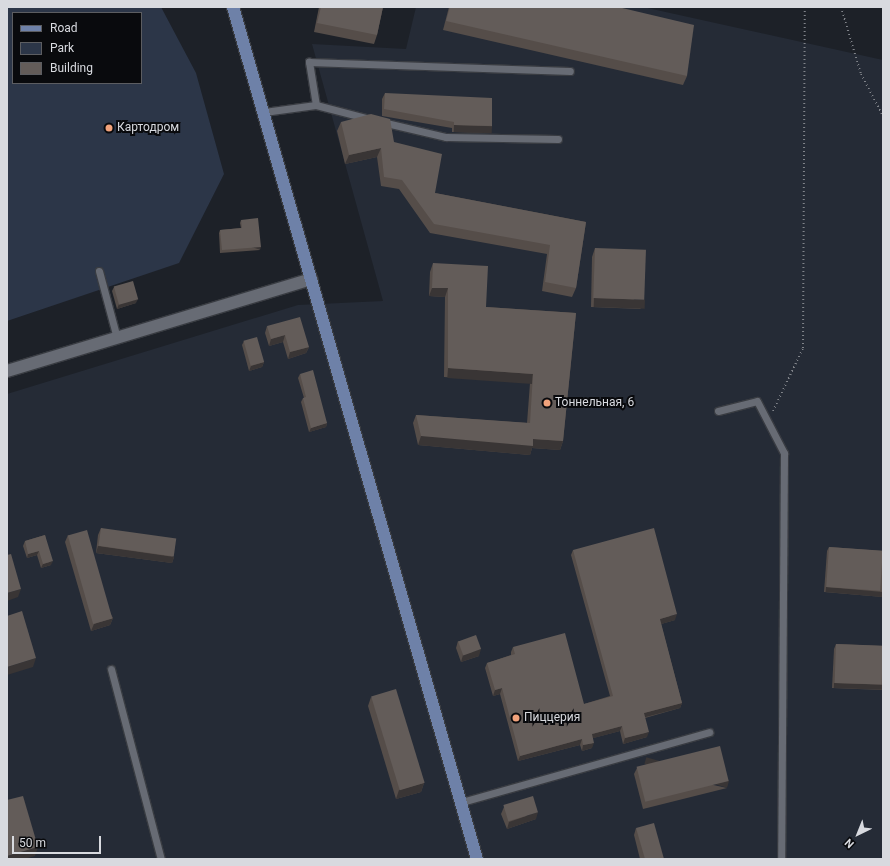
<!DOCTYPE html>
<html>
<head>
<meta charset="utf-8">
<style>
  body { margin:0 }
  #map { position:relative; width:890px; height:866px; overflow:hidden; background:#1d2128; font-family:Roboto,sans-serif }
  div>[style] { position:absolute }
  .built>* { inset:0; background:#252b36 }
  .green>* { inset:0; background:#2c3648 }
  .path>* { height:2px; margin-top:-1px; transform-origin:0; background:repeating-linear-gradient(90deg,#81848a 0 1px,transparent 0 4px) }
  .roads { filter:drop-shadow(1px 0 #393c42) drop-shadow(-1px 0 #393c42) drop-shadow(0 1px #393c42) drop-shadow(0 -1px #393c42) }
  .service>* { height:7px; margin:-3.5px; padding:0 3.5px; transform-origin:3.5px; border-radius:3.5px; background:#676b74 }
  .minor>* { height:12px; margin:-6px; padding:0 6px; transform-origin:6px; border-radius:6px; background:#676b74 }
  .primary>* { height:12px; margin:-6px; padding:0 6px; transform-origin:6px; border-radius:6px; background:#6e81a8 }
  .wall>* { inset:0; background:#554d49 }
  .shaded-wall>* { inset:0; background:#393535; transform-origin:0 0 }
  .building>* { inset:0; background:#635c59; transform-origin:0 0 }
  .dots>* { width:11px; height:11px; translate:-50% -50%; box-sizing:border-box; border:2px solid #090a0d; border-radius:50% }
  span { translate:-50% -50%; white-space:nowrap; text-align:center; line-height:1.15; -webkit-text-stroke:4px #090a0d; paint-order:stroke }
  .poi-label { font-size:12px; color:#d8dadf }
  .left { translate:0 -50%; text-align:left }
  .frame { position:absolute; inset:0; border:8px solid #d8dadf; pointer-events:none }
  .legend { position:absolute; left:12px; top:12px; width:130px; height:72px; box-sizing:border-box; background:#090a0d; border:1px solid #5c5d61; margin:0; padding:5px 7px; list-style:none; font-size:12px; color:#d8dadf }
  .legend li { display:flex; align-items:center; gap:8px; height:20px }
  .legend b { width:20px; border:1px solid #5c5d61 }
  .north { position:absolute; left:838px; top:814px; width:40px; height:40px; -webkit-text-stroke:3px #090a0d; paint-order:stroke; rotate:223deg; font-size:11px; font-weight:700; line-height:16px; text-align:center; color:#d8dadf }
  .north::after { content:''; display:block; margin:auto; width:14px; height:18px; background:#d8dadf; clip-path:polygon(50% 0,100% 100%,50% 72%,0 100%) }
  .scale { position:absolute; left:12px; top:836px; width:89px; height:18px; box-sizing:border-box; border:2px solid #d8dadf; border-top:0; padding-left:5px; font-size:12px; line-height:14px; white-space:nowrap; color:#d8dadf; -webkit-text-stroke:3px #090a0d; paint-order:stroke }
</style>
</head>
<body>
<div id="map">
  <div class="built">
    <div style="clip-path:polygon(416px 7px,643px 7px,883px 60px,883px 859px,7px 859px,7px 394px,298px 305px,383px 301px,312px 44px,406px 49px)"></div>
  </div>
  <div class="green">
    <div style="clip-path:polygon(evenodd,7px 7px,161px 7px,196px 73px,224px 174px,179px 263px,7px 321px,7px 7px,13px 13px,141px 13px,141px 83px,13px 83px,13px 13px)"></div>
  </div>
  <div class="path">
    <div style="left:841px;top:7px;width:70px;rotate:73.4deg"></div>
    <div style="left:861px;top:74px;width:47px;rotate:62.4deg"></div>
    <div style="left:773px;top:411px;width:70px;rotate:-64.5deg"></div>
    <div style="left:803px;top:348px;width:341px;rotate:-89.7deg"></div>
  </div>
  <div class="roads">
    <div class="service">
      <div style="left:316px;top:105px;width:44px;rotate:-99.2deg"></div>
      <div style="left:309px;top:62px;width:261px;rotate:2deg"></div>
      <div style="left:264px;top:112px;width:52px;rotate:-7.7deg"></div>
      <div style="left:316px;top:105px;width:56px;rotate:14.5deg"></div>
      <div style="left:382px;top:122px;width:66px;rotate:13.2deg"></div>
      <div style="left:446px;top:137px;width:112px;rotate:1deg"></div>
      <div style="left:99px;top:271px;width:69px;rotate:75deg"></div>
      <div style="left:718px;top:411px;width:40px;rotate:-14.4deg"></div>
      <div style="left:757px;top:401px;width:59px;rotate:62.6deg"></div>
      <div style="left:784px;top:453px;width:406px;rotate:90.4deg"></div>
      <div style="left:111px;top:669px;width:196px;rotate:75.3deg"></div>
      <div style="left:462px;top:802px;width:257px;rotate:-15.8deg"></div>
    </div>
    <div class="minor">
      <div style="left:7px;top:371px;width:318px;rotate:-16.8deg"></div>
    </div>
    <div class="primary">
      <div style="left:233px;top:7px;width:886px;rotate:74.02deg"></div>
    </div>
  </div>
  <div class="wall">
    <div style="clip-path:polygon(319px 7px,383px 7px,377px 35px,374px 44px,314px 32px)"></div>
    <div style="clip-path:polygon(449px 7px,618px 7px,687px 76px,683px 85px,443px 30px)"></div>
    <div style="clip-path:polygon(385px 93px,492px 126px,490px 133px,452px 132px,452px 128px,382px 116px,382px 99px)"></div>
    <div style="clip-path:polygon(341px 122px,394px 142px,435px 193px,586px 222px,576px 288px,572px 297px,542px 291px,547px 254px,430px 233px,399px 189px,381px 186px,377px 157px,345px 164px,337px 131px)"></div>
    <div style="clip-path:polygon(241px 220px,260px 250px,220px 253px,219px 233px,220px 230px,241px 228px,240px 223px)"></div>
    <div style="clip-path:polygon(595px 248px,641px 309px,591px 307px,592px 257px)"></div>
    <div style="clip-path:polygon(433px 263px,486px 307px,576px 313px,563px 441px,560px 450px,532px 448px,530px 455px,418px 445px,413px 423px,416px 415px,527px 423px,530px 383px,444px 377px,445px 297px,429px 296px,430px 272px)"></div>
    <div style="clip-path:polygon(114px 287px,136px 303px,117px 309px,112px 291px)"></div>
    <div style="clip-path:polygon(267px 326px,309px 347px,306px 353px,288px 359px,283px 342px,269px 346px,265px 333px)"></div>
    <div style="clip-path:polygon(244px 341px,264px 362px,262px 367px,249px 371px,242px 345px)"></div>
    <div style="clip-path:polygon(300px 374px,327px 423px,326px 427px,309px 432px,301px 402px,303px 398px,304px 398px,298px 378px)"></div>
    <div style="clip-path:polygon(101px 528px,174px 557px,172px 563px,96px 553px,98px 535px)"></div>
    <div style="clip-path:polygon(45px 535px,51px 565px,41px 568px,37px 555px,27px 558px,23px 546px,25px 541px)"></div>
    <div style="clip-path:polygon(68px 535px,113px 618px,110px 625px,91px 631px,65px 542px)"></div>
    <div style="clip-path:polygon(829px 547px,883px 551px,883px 597px,824px 592px,827px 551px)"></div>
    <div style="clip-path:polygon(573px 550px,675px 620px,661px 624px,682px 703px,680px 708px,645px 718px,647px 737px,623px 744px,620px 731px,593px 738px,592px 748px,582px 751px,580px 745px,518px 761px,500px 694px,493px 696px,485px 668px,487px 663px,511px 655px,511px 652px,513px 647px,584px 704px,610px 696px,571px 555px)"></div>
    <div style="clip-path:polygon(458px 641px,479px 656px,461px 662px,456px 648px)"></div>
    <div style="clip-path:polygon(836px 644px,883px 646px,883px 690px,832px 688px,834px 649px)"></div>
    <div style="clip-path:polygon(371px 697px,424px 783px,421px 792px,396px 799px,368px 706px)"></div>
    <div style="clip-path:polygon(637px 768px,727px 788px,643px 809px,634px 774px)"></div>
    <div style="clip-path:polygon(504px 807px,536px 819px,507px 829px,501px 814px)"></div>
    <div style="clip-path:polygon(636px 828px,664px 859px,640px 859px,634px 835px)"></div>
  </div>
  <div class="shaded-wall">
    <div style="left:454px;top:125px;width:38px;height:7px;rotate:2deg"></div>
    <div style="clip-path:polygon(381px 148px,377px 157px,345px 164px,349px 155px)"></div>
    <div style="left:261px;top:247px;width:3px;height:39px;rotate:108deg"></div>
    <div style="clip-path:polygon(432px 288px,448px 288px,445px 297px,429px 296px)"></div>
    <div style="left:594px;top:298px;width:51px;height:9px;rotate:2deg"></div>
    <div style="clip-path:polygon(138px 299px,136px 303px,117px 309px,119px 304px)"></div>
    <div style="clip-path:polygon(285px 335px,283px 342px,269px 346px,271px 339px)"></div>
    <div style="clip-path:polygon(309px 347px,306px 353px,288px 359px,290px 352px)"></div>
    <div style="clip-path:polygon(264px 362px,262px 367px,249px 371px,251px 366px)"></div>
    <div style="left:448px;top:368px;width:85px;height:10px;rotate:4deg"></div>
    <div style="clip-path:polygon(327px 423px,326px 427px,309px 432px,311px 428px)"></div>
    <div style="clip-path:polygon(421px 436px,533px 439px,563px 441px,560px 450px,532px 448px,530px 455px,418px 445px)"></div>
    <div style="clip-path:polygon(98px 546px,174px 557px,172px 563px,96px 553px)"></div>
    <div style="clip-path:polygon(39px 551px,37px 555px,27px 558px,28px 554px)"></div>
    <div style="clip-path:polygon(53px 561px,51px 565px,41px 568px,43px 564px)"></div>
    <div style="left:826px;top:587px;width:57px;height:5px;rotate:5deg"></div>
    <div style="clip-path:polygon(21px 589px,18px 597px,7px 601px,7px 593px)"></div>
    <div style="clip-path:polygon(677px 614px,675px 620px,658px 625px,660px 619px)"></div>
    <div style="clip-path:polygon(113px 618px,110px 625px,91px 631px,94px 624px)"></div>
    <div style="clip-path:polygon(481px 649px,479px 656px,461px 662px,463px 655px)"></div>
    <div style="clip-path:polygon(36px 658px,33px 667px,7px 675px,7px 667px)"></div>
    <div style="left:834px;top:683px;width:49px;height:5px;rotate:2deg"></div>
    <div style="clip-path:polygon(502px 688px,500px 694px,493px 696px,495px 690px)"></div>
    <div style="clip-path:polygon(682px 703px,680px 708px,642px 718px,644px 713px)"></div>
    <div style="clip-path:polygon(622px 726px,620px 731px,590px 739px,592px 734px)"></div>
    <div style="clip-path:polygon(649px 732px,647px 737px,623px 744px,625px 738px)"></div>
    <div style="clip-path:polygon(582px 739px,580px 745px,518px 761px,520px 756px)"></div>
    <div style="clip-path:polygon(594px 743px,592px 748px,582px 751px,583px 745px)"></div>
    <div style="left:729px;top:781px;width:7px;height:86px;rotate:106deg"></div>
    <div style="clip-path:polygon(424px 783px,421px 792px,396px 799px,399px 790px)"></div>
    <div style="clip-path:polygon(538px 812px,536px 819px,507px 829px,509px 822px)"></div>
    <div style="clip-path:polygon(38px 847px,35px 856px,24px 859px,7px 859px,7px 856px)"></div>
  </div>
  <div class="building">
    <div style="clip-path:polygon(321px 7px,383px 7px,377px 35px,317px 23px)"></div>
    <div style="clip-path:polygon(450px 7px,618px 7px,694px 25px,687px 76px,446px 21px)"></div>
    <div style="clip-path:polygon(385px 93px,492px 98px,492px 126px,454px 125px,454px 122px,384px 109px)"></div>
    <div style="clip-path:polygon(371px 114px,390px 119px,394px 142px,442px 154px,435px 193px,586px 222px,576px 288px,545px 282px,550px 245px,434px 224px,402px 180px,384px 177px,381px 148px,349px 155px,341px 122px)"></div>
    <div style="clip-path:polygon(258px 218px,261px 247px,222px 250px,220px 230px,242px 228px,241px 220px)"></div>
    <div style="left:595px;top:248px;width:51px;height:50px;rotate:2deg"></div>
    <div style="clip-path:polygon(433px 263px,488px 266px,486px 307px,576px 313px,563px 441px,533px 439px,533px 446px,421px 436px,416px 415px,530px 423px,533px 374px,448px 368px,448px 288px,432px 288px)"></div>
    <div style="left:133px;top:281px;width:19px;height:20px;rotate:74deg"></div>
    <div style="clip-path:polygon(300px 317px,309px 347px,290px 352px,285px 335px,271px 339px,267px 326px)"></div>
    <div style="left:257px;top:337px;width:26px;height:14px;rotate:74deg"></div>
    <div style="clip-path:polygon(313px 370px,327px 423px,311px 428px,303px 398px,306px 397px,300px 374px)"></div>
    <div style="left:101px;top:528px;width:76px;height:18px;rotate:8deg"></div>
    <div style="clip-path:polygon(654px 528px,677px 614px,660px 619px,682px 703px,644px 713px,649px 732px,625px 738px,622px 726px,592px 734px,594px 743px,583px 745px,582px 739px,520px 756px,502px 688px,495px 690px,487px 663px,515px 654px,513px 647px,565px 633px,584px 704px,613px 696px,573px 550px)"></div>
    <div style="left:87px;top:530px;width:92px;height:20px;rotate:74deg"></div>
    <div style="clip-path:polygon(45px 535px,53px 561px,43px 564px,39px 551px,28px 554px,25px 541px)"></div>
    <div style="left:829px;top:547px;width:54px;height:40px;rotate:4deg"></div>
    <div style="clip-path:polygon(11px 554px,21px 589px,7px 593px,7px 555px)"></div>
    <div style="clip-path:polygon(22px 611px,36px 658px,7px 667px,7px 616px)"></div>
    <div style="left:476px;top:635px;width:15px;height:19px;rotate:70deg"></div>
    <div style="left:836px;top:644px;width:47px;height:39px;rotate:2deg"></div>
    <div style="left:396px;top:689px;width:98px;height:26px;rotate:73deg"></div>
    <div style="left:720px;top:746px;width:36px;height:86px;rotate:76deg"></div>
    <div style="clip-path:polygon(23px 796px,38px 847px,7px 856px,7px 800px)"></div>
    <div style="left:533px;top:796px;width:17px;height:31px;rotate:73deg"></div>
    <div style="clip-path:polygon(654px 823px,664px 859px,645px 859px,636px 828px)"></div>
  </div>
  <div class="dots">
    <div style="left:109px;top:128px;background:#f1a27b"></div>
    <div style="left:547px;top:403px;background:#f1a27b"></div>
    <div style="left:516px;top:718px;background:#f1a27b"></div>
  </div>
  <div class="poi-label">
    <span class="left" style="left:117px;top:128px">Картодром</span>
    <span class="left" style="left:555px;top:403px">Тоннельная, 6</span>
    <span class="left" style="left:524px;top:718px">Пиццерия</span>
  </div>
  <div class="frame"></div>
  <ul class="legend">
  <li><b style="height:5px;background:#6e81a8"></b>Road</li>
  <li><b style="height:11px;background:#2c3648"></b>Park</li>
  <li><b style="height:11px;background:#635c59"></b>Building</li>
  </ul>
  <div class="north">N</div>
  <div class="scale">50 m</div>
</div>
</body>
</html>
